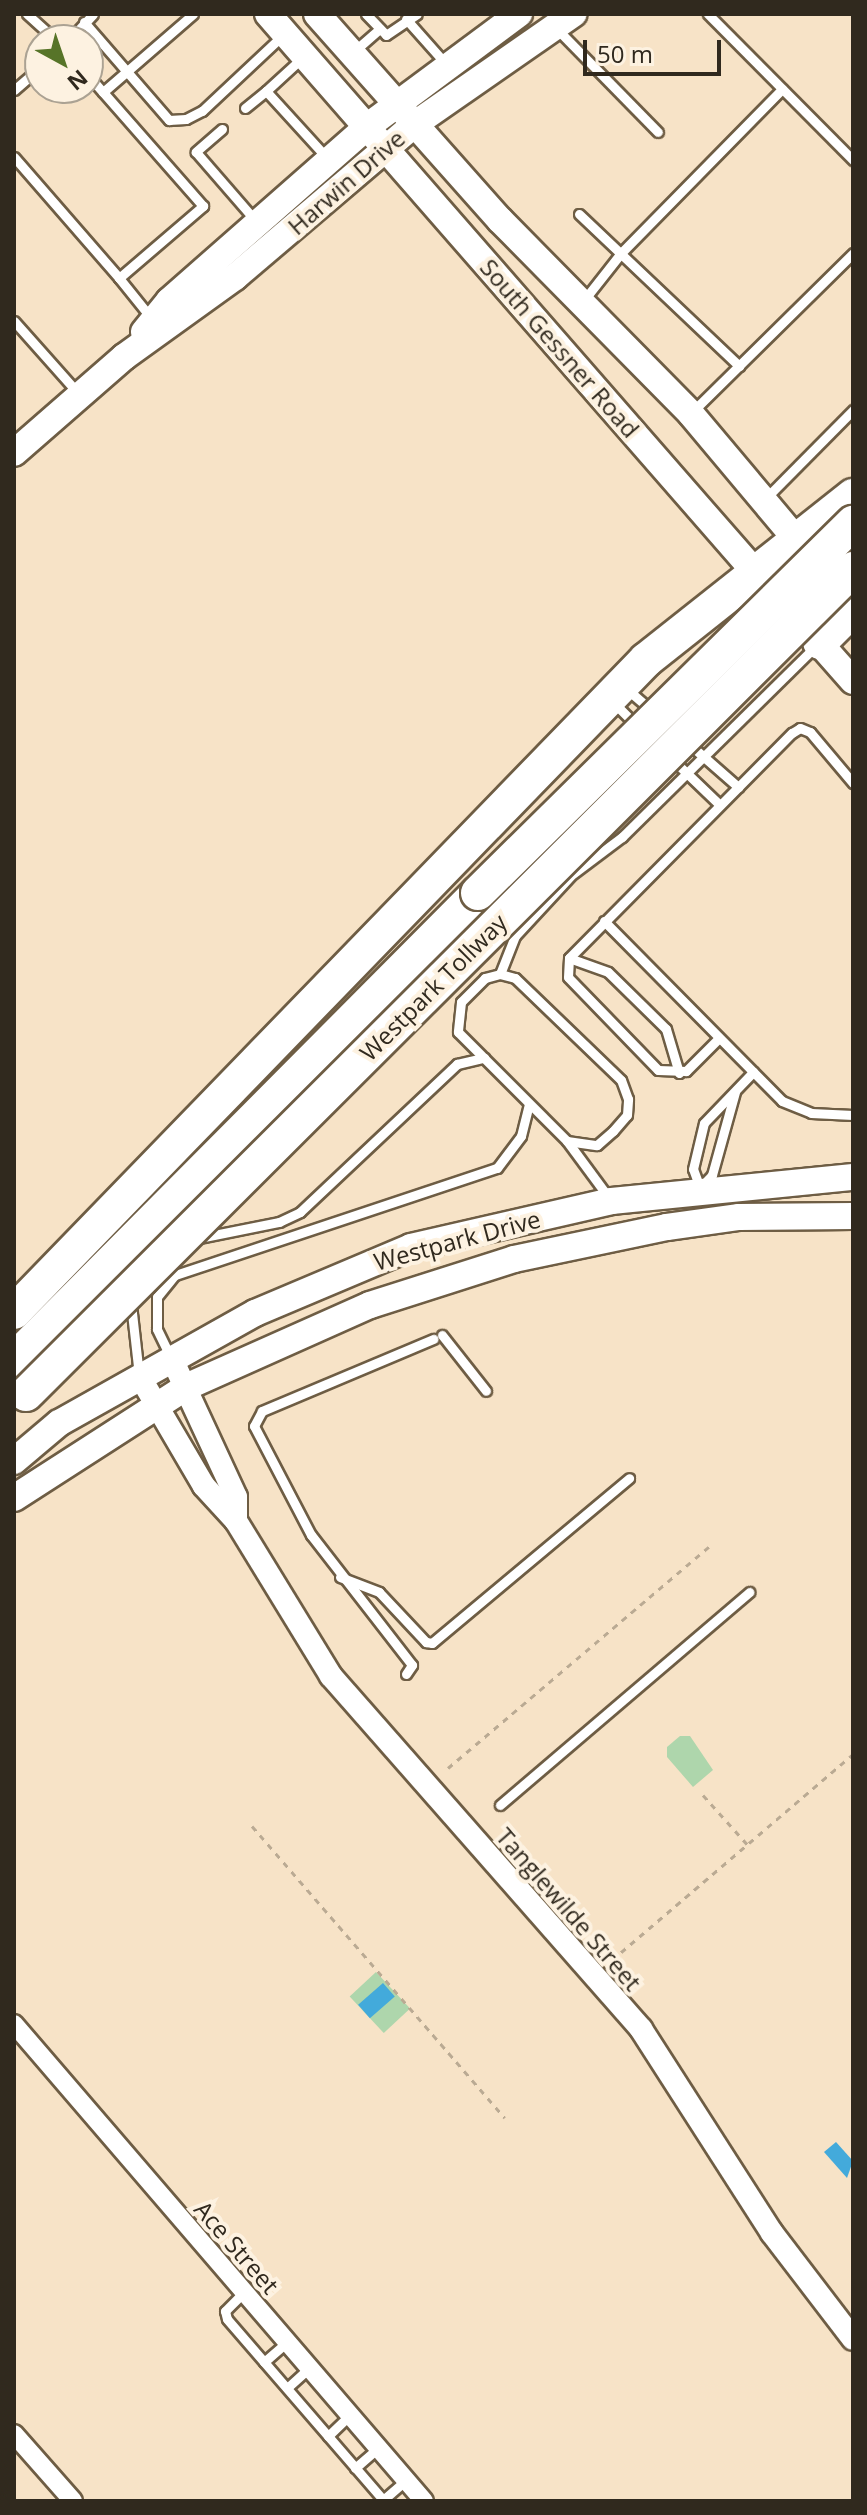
<!DOCTYPE html>
<html>
<head>
<meta charset="utf-8">
<style>
  body { margin:0 }
  #map { position:relative; width:867px; height:2515px; overflow:hidden; background:#f7e3c7; font-family:"Open Sans",sans-serif }
  div>[style] { position:absolute }
  .green>* { inset:0; background:#aed6ac; transform-origin:0 0 }
  .water>* { inset:0; background:#43aadb; transform-origin:0 0 }
  .path>* { height:3px; margin-top:-1.5px; transform-origin:0; background:repeating-linear-gradient(90deg,#baaa93 0 6px,transparent 0 12px) }
  .roads { filter:drop-shadow(2px 0 #6e5d44) drop-shadow(-2px 0 #6e5d44) drop-shadow(0 2px #6e5d44) drop-shadow(0 -2px #6e5d44) }
  .service>* { height:9px; margin:-4.5px; padding:0 4.5px; transform-origin:4.5px; border-radius:4.5px; background:#fff }
  .minor>* { height:18px; margin:-9px; padding:0 9px; transform-origin:9px; border-radius:9px; background:#fff }
  .tertiary>* { height:22px; margin:-11px; padding:0 11px; transform-origin:11px; border-radius:11px; background:#fff }
  .secondary>* { height:26px; margin:-13px; padding:0 13px; transform-origin:13px; border-radius:13px; background:#fff }
  .motorway>* { height:34px; margin:-17px; padding:0 17px; transform-origin:17px; border-radius:17px; background:#fff }
  .bridges { filter:drop-shadow(2px 0 #6e5d44) drop-shadow(-2px 0 #6e5d44) drop-shadow(0 2px #6e5d44) drop-shadow(0 -2px #6e5d44) }
  .motorway-bridge>* { height:34px; margin:-17px; padding:0 17px; transform-origin:17px; border-radius:17px; background:#fff }
  span { translate:-50% -50%; white-space:nowrap; text-align:center; line-height:1.15; -webkit-text-stroke:8px #fdf2e1; paint-order:stroke }
  .street-label { font-size:24px; color:#30291e }
  .frame { position:absolute; inset:0; border:16px solid #30291e; pointer-events:none }
  .north { position:absolute; left:24px; top:24px; width:80px; height:80px; box-sizing:border-box; background:#fdf2e1; border:2px solid #aba293; border-radius:50%; rotate:140deg; font-size:22px; font-weight:700; line-height:32px; text-align:center; color:#30291e }
  .north::after { content:''; display:block; margin:auto; width:28px; height:36px; background:#577428; clip-path:polygon(50% 0,100% 100%,50% 72%,0 100%) }
  .scale { position:absolute; left:583px; top:40px; width:138px; height:36px; box-sizing:border-box; border:4px solid #30291e; border-top:0; padding-left:10px; font-size:24px; line-height:28px; white-space:nowrap; color:#30291e; -webkit-text-stroke:6px #fdf2e1; paint-order:stroke }
</style>
</head>
<body>
<div id="map">
  <div class="green">
    <div style="clip-path:polygon(680px 1736px,690px 1736px,713px 1770px,693px 1787px,667px 1757px,667px 1747px)"></div>
    <div style="left:376px;top:1972px;width:50px;height:36px;rotate:47deg"></div>
  </div>
  <div class="water">
    <div style="left:383px;top:1983px;width:18px;height:33px;rotate:49deg"></div>
    <div style="clip-path:polygon(836px 2142px,853px 2161px,847px 2178px,824px 2152px)"></div>
  </div>
  <div class="path">
    <div style="left:448px;top:1768px;width:343px;rotate:-40.3deg"></div>
    <div style="left:703px;top:1795px;width:66px;rotate:48.1deg"></div>
    <div style="left:252px;top:1826px;width:386px;rotate:49.1deg"></div>
    <div style="left:612px;top:1960px;width:317px;rotate:-40.5deg"></div>
  </div>
  <div class="roads">
    <div class="service">
      <div style="left:27px;top:14px;width:39px;rotate:42deg"></div>
      <div style="left:366px;top:14px;width:29px;rotate:46deg"></div>
      <div style="left:386px;top:35px;width:37px;rotate:-34deg"></div>
      <div style="left:708px;top:14px;width:206px;rotate:45.2deg"></div>
      <div style="left:406px;top:19px;width:60px;rotate:48.4deg"></div>
      <div style="left:84px;top:22px;width:130px;rotate:49.1deg"></div>
      <div style="left:169px;top:120px;width:17px;rotate:-3deg"></div>
      <div style="left:186px;top:119px;width:18px;rotate:-27deg"></div>
      <div style="left:202px;top:111px;width:110px;rotate:-43.2deg"></div>
      <div style="left:557px;top:29px;width:144px;rotate:45.6deg"></div>
      <div style="left:69px;top:40px;width:35px;rotate:-47deg"></div>
      <div style="left:352px;top:53px;width:37px;rotate:-41deg"></div>
      <div style="left:302px;top:58px;width:49px;rotate:137.5deg"></div>
      <div style="left:266px;top:91px;width:92px;rotate:47.6deg"></div>
      <div style="left:88px;top:75px;width:23px;rotate:49deg"></div>
      <div style="left:14px;top:90px;width:35px;rotate:-41deg"></div>
      <div style="left:245px;top:108px;width:27px;rotate:-39deg"></div>
      <div style="left:222px;top:129px;width:35px;rotate:139deg"></div>
      <div style="left:196px;top:152px;width:90px;rotate:49.1deg"></div>
      <div style="left:14px;top:157px;width:160px;rotate:49deg"></div>
      <div style="left:119px;top:278px;width:111px;rotate:-40.6deg"></div>
      <div style="left:203px;top:206px;width:152px;rotate:-131.3deg"></div>
      <div style="left:103px;top:92px;width:119px;rotate:-40.9deg"></div>
      <div style="left:579px;top:214px;width:221px;rotate:43.5deg"></div>
      <div style="left:119px;top:278px;width:53px;rotate:51.2deg"></div>
      <div style="left:584px;top:300px;width:60px;rotate:-51.8deg"></div>
      <div style="left:621px;top:253px;width:230px;rotate:-45.5deg"></div>
      <div style="left:14px;top:321px;width:96px;rotate:48.4deg"></div>
      <div style="left:693px;top:411px;width:225px;rotate:-44.6deg"></div>
      <div style="left:766px;top:498px;width:124px;rotate:-45.3deg"></div>
      <div style="left:628px;top:690px;width:33px;rotate:41deg"></div>
      <div style="left:614px;top:703px;width:34px;rotate:45deg"></div>
      <div style="left:688px;top:743px;width:67px;rotate:41.3deg"></div>
      <div style="left:672px;top:759px;width:66px;rotate:43.8deg"></div>
      <div style="left:574px;top:873px;width:60px;rotate:-36.9deg"></div>
      <div style="left:622px;top:837px;width:272px;rotate:-44.6deg"></div>
      <div style="left:604px;top:921px;width:253px;rotate:45.3deg"></div>
      <div style="left:782px;top:1101px;width:31px;rotate:22deg"></div>
      <div style="left:811px;top:1113px;width:42px;rotate:2.7deg"></div>
      <div style="left:569px;top:958px;width:41px;rotate:19.7deg"></div>
      <div style="left:608px;top:972px;width:81px;rotate:44.5deg"></div>
      <div style="left:666px;top:1029px;width:46px;rotate:73.5deg"></div>
      <div style="left:500px;top:974px;width:41px;rotate:-68.5deg"></div>
      <div style="left:515px;top:936px;width:90px;rotate:-47.3deg"></div>
      <div style="left:719px;top:1038px;width:47px;rotate:135deg"></div>
      <div style="left:686px;top:1071px;width:28px;rotate:-178deg"></div>
      <div style="left:658px;top:1070px;width:129px;rotate:-134.1deg"></div>
      <div style="left:568px;top:977px;width:19px;rotate:-87deg"></div>
      <div style="left:569px;top:958px;width:317px;rotate:-45.3deg"></div>
      <div style="left:792px;top:733px;width:9px;rotate:-32deg"></div>
      <div style="left:800px;top:728px;width:11px;rotate:22deg"></div>
      <div style="left:810px;top:732px;width:67px;rotate:49.9deg"></div>
      <div style="left:735px;top:1092px;width:86px;rotate:105.5deg"></div>
      <div style="left:712px;top:1175px;width:18px;rotate:133deg"></div>
      <div style="left:700px;top:1188px;width:20px;rotate:-110deg"></div>
      <div style="left:693px;top:1169px;width:47px;rotate:-76.6deg"></div>
      <div style="left:704px;top:1123px;width:71px;rotate:-46.1deg"></div>
      <div style="left:567px;top:1141px;width:30px;rotate:8deg"></div>
      <div style="left:597px;top:1145px;width:21px;rotate:-41deg"></div>
      <div style="left:613px;top:1131px;width:21px;rotate:-49deg"></div>
      <div style="left:627px;top:1115px;width:16px;rotate:-86deg"></div>
      <div style="left:628px;top:1099px;width:20px;rotate:-110deg"></div>
      <div style="left:621px;top:1080px;width:147px;rotate:-136.1deg"></div>
      <div style="left:515px;top:978px;width:16px;rotate:-165deg"></div>
      <div style="left:500px;top:974px;width:16px;rotate:165deg"></div>
      <div style="left:485px;top:978px;width:34px;rotate:135deg"></div>
      <div style="left:461px;top:1002px;width:30px;rotate:96deg"></div>
      <div style="left:458px;top:1032px;width:154px;rotate:45deg"></div>
      <div style="left:567px;top:1141px;width:71px;rotate:53.6deg"></div>
      <div style="left:199px;top:1238px;width:82px;rotate:-11.3deg"></div>
      <div style="left:279px;top:1222px;width:23px;rotate:-25deg"></div>
      <div style="left:300px;top:1212px;width:216px;rotate:-43.3deg"></div>
      <div style="left:457px;top:1064px;width:28px;rotate:-13deg"></div>
      <div style="left:131px;top:1304px;width:71px;rotate:83.6deg"></div>
      <div style="left:442px;top:1335px;width:71px;rotate:51.8deg"></div>
      <div style="left:170px;top:1356px;width:30px;rotate:-116deg"></div>
      <div style="left:157px;top:1329px;width:32px;rotate:-90deg"></div>
      <div style="left:157px;top:1297px;width:28px;rotate:-51deg"></div>
      <div style="left:175px;top:1275px;width:339px;rotate:-18.4deg"></div>
      <div style="left:497px;top:1168px;width:40px;rotate:-53deg"></div>
      <div style="left:521px;top:1136px;width:33px;rotate:-76deg"></div>
      <div style="left:340px;top:1577px;width:42px;rotate:21deg"></div>
      <div style="left:379px;top:1592px;width:69px;rotate:46.8deg"></div>
      <div style="left:426px;top:1642px;width:6px;rotate:9deg"></div>
      <div style="left:432px;top:1643px;width:257px;rotate:-39.9deg"></div>
      <div style="left:406px;top:1674px;width:11px;rotate:-56deg"></div>
      <div style="left:412px;top:1665px;width:165px;rotate:-127.8deg"></div>
      <div style="left:311px;top:1535px;width:123px;rotate:-117.6deg"></div>
      <div style="left:254px;top:1426px;width:17px;rotate:-62deg"></div>
      <div style="left:262px;top:1411px;width:186px;rotate:-22.8deg"></div>
      <div style="left:500px;top:1805px;width:328px;rotate:-40.5deg"></div>
      <div style="left:244px;top:2292px;width:27px;rotate:135deg"></div>
      <div style="left:225px;top:2311px;width:8px;rotate:76deg"></div>
      <div style="left:227px;top:2319px;width:240px;rotate:49.2deg"></div>
      <div style="left:264px;top:2362px;width:30px;rotate:-41deg"></div>
      <div style="left:287px;top:2388px;width:30px;rotate:-42deg"></div>
      <div style="left:328px;top:2436px;width:30px;rotate:-44deg"></div>
      <div style="left:355px;top:2468px;width:30px;rotate:-41deg"></div>
      <div style="left:383px;top:2500px;width:30px;rotate:-41deg"></div>
    </div>
    <div class="minor">
      <div style="left:14px;top:2024px;width:629px;rotate:49.32deg"></div>
      <div style="left:14px;top:2434px;width:89px;rotate:48.6deg"></div>
    </div>
    <div class="tertiary">
      <div style="left:172px;top:1359px;width:152px;rotate:65.1deg"></div>
      <div style="left:236px;top:1497px;width:24px;rotate:90deg"></div>
      <div style="left:140px;top:1377px;width:126px;rotate:59.6deg"></div>
      <div style="left:204px;top:1486px;width:47px;rotate:47.6deg"></div>
      <div style="left:236px;top:1521px;width:182px;rotate:58.5deg"></div>
      <div style="left:331px;top:1676px;width:470px;rotate:48.7deg"></div>
      <div style="left:641px;top:2029px;width:242px;rotate:57.3deg"></div>
      <div style="left:772px;top:2233px;width:133px;rotate:52.6deg"></div>
    </div>
    <div class="secondary">
      <div style="left:268px;top:14px;width:760px;rotate:48.89deg"></div>
      <div style="left:317px;top:14px;width:276px;rotate:48.4deg"></div>
      <div style="left:500px;top:220px;width:272px;rotate:45.4deg"></div>
      <div style="left:691px;top:414px;width:180px;rotate:50deg"></div>
      <div style="left:144px;top:332px;width:40px;rotate:-51deg"></div>
      <div style="left:169px;top:301px;width:265px;rotate:-41.3deg"></div>
      <div style="left:368px;top:126px;width:188px;rotate:-36.6deg"></div>
      <div style="left:14px;top:453px;width:146px;rotate:-41.1deg"></div>
      <div style="left:124px;top:357px;width:137px;rotate:-35.8deg"></div>
      <div style="left:235px;top:277px;width:236px;rotate:-40.4deg"></div>
      <div style="left:415px;top:124px;width:193px;rotate:-34.8deg"></div>
      <div style="left:808px;top:630px;width:68px;rotate:48.6deg"></div>
      <div style="left:14px;top:1461px;width:59px;rotate:-40.2deg"></div>
      <div style="left:59px;top:1423px;width:225px;rotate:-29.3deg"></div>
      <div style="left:255px;top:1313px;width:169px;rotate:-22.9deg"></div>
      <div style="left:411px;top:1247px;width:206px;rotate:-12.9deg"></div>
      <div style="left:612px;top:1201px;width:242px;rotate:-5.7deg"></div>
      <div style="left:14px;top:1498px;width:205px;rotate:-32.8deg"></div>
      <div style="left:186px;top:1387px;width:201px;rotate:-24deg"></div>
      <div style="left:370px;top:1305px;width:151px;rotate:-17.7deg"></div>
      <div style="left:514px;top:1259px;width:156px;rotate:-11.8deg"></div>
      <div style="left:667px;top:1227px;width:73px;rotate:-7.9deg"></div>
      <div style="left:739px;top:1217px;width:114px;rotate:-0.5deg"></div>
    </div>
    <div class="motorway">
      <div style="left:820px;top:642px;width:47px;rotate:-45deg"></div>
      <div style="left:14px;top:1312px;width:908px;rotate:-45.89deg"></div>
      <div style="left:646px;top:660px;width:264px;rotate:-38.4deg"></div>
      <div style="left:14px;top:1360px;width:658px;rotate:-45.18deg"></div>
    </div>
  </div>
  <div class="bridges">
    <div class="motorway-bridge">
      <div style="left:478px;top:893px;width:527px;rotate:-44.62deg"></div>
      <div style="left:26px;top:1394px;width:1168px;rotate:-44.93deg"></div>
    </div>
  </div>
  <div class="street-label">
    <span style="left:346px;top:182px;rotate:-41deg">Harwin Drive</span>
    <span style="left:560px;top:348px;rotate:49deg">South Gessner Road</span>
    <span style="left:433px;top:987px;rotate:-45deg">Westpark Tollway</span>
    <span style="left:457px;top:1240px;rotate:-15deg">Westpark Drive</span>
    <span style="left:569px;top:1909px;rotate:49deg">Tanglewilde Street</span>
    <span style="left:237px;top:2247px;rotate:49deg">Ace Street</span>
  </div>
  <div class="frame"></div>
  <div class="north">N</div>
  <div class="scale">50 m</div>
</div>
</body>
</html>
